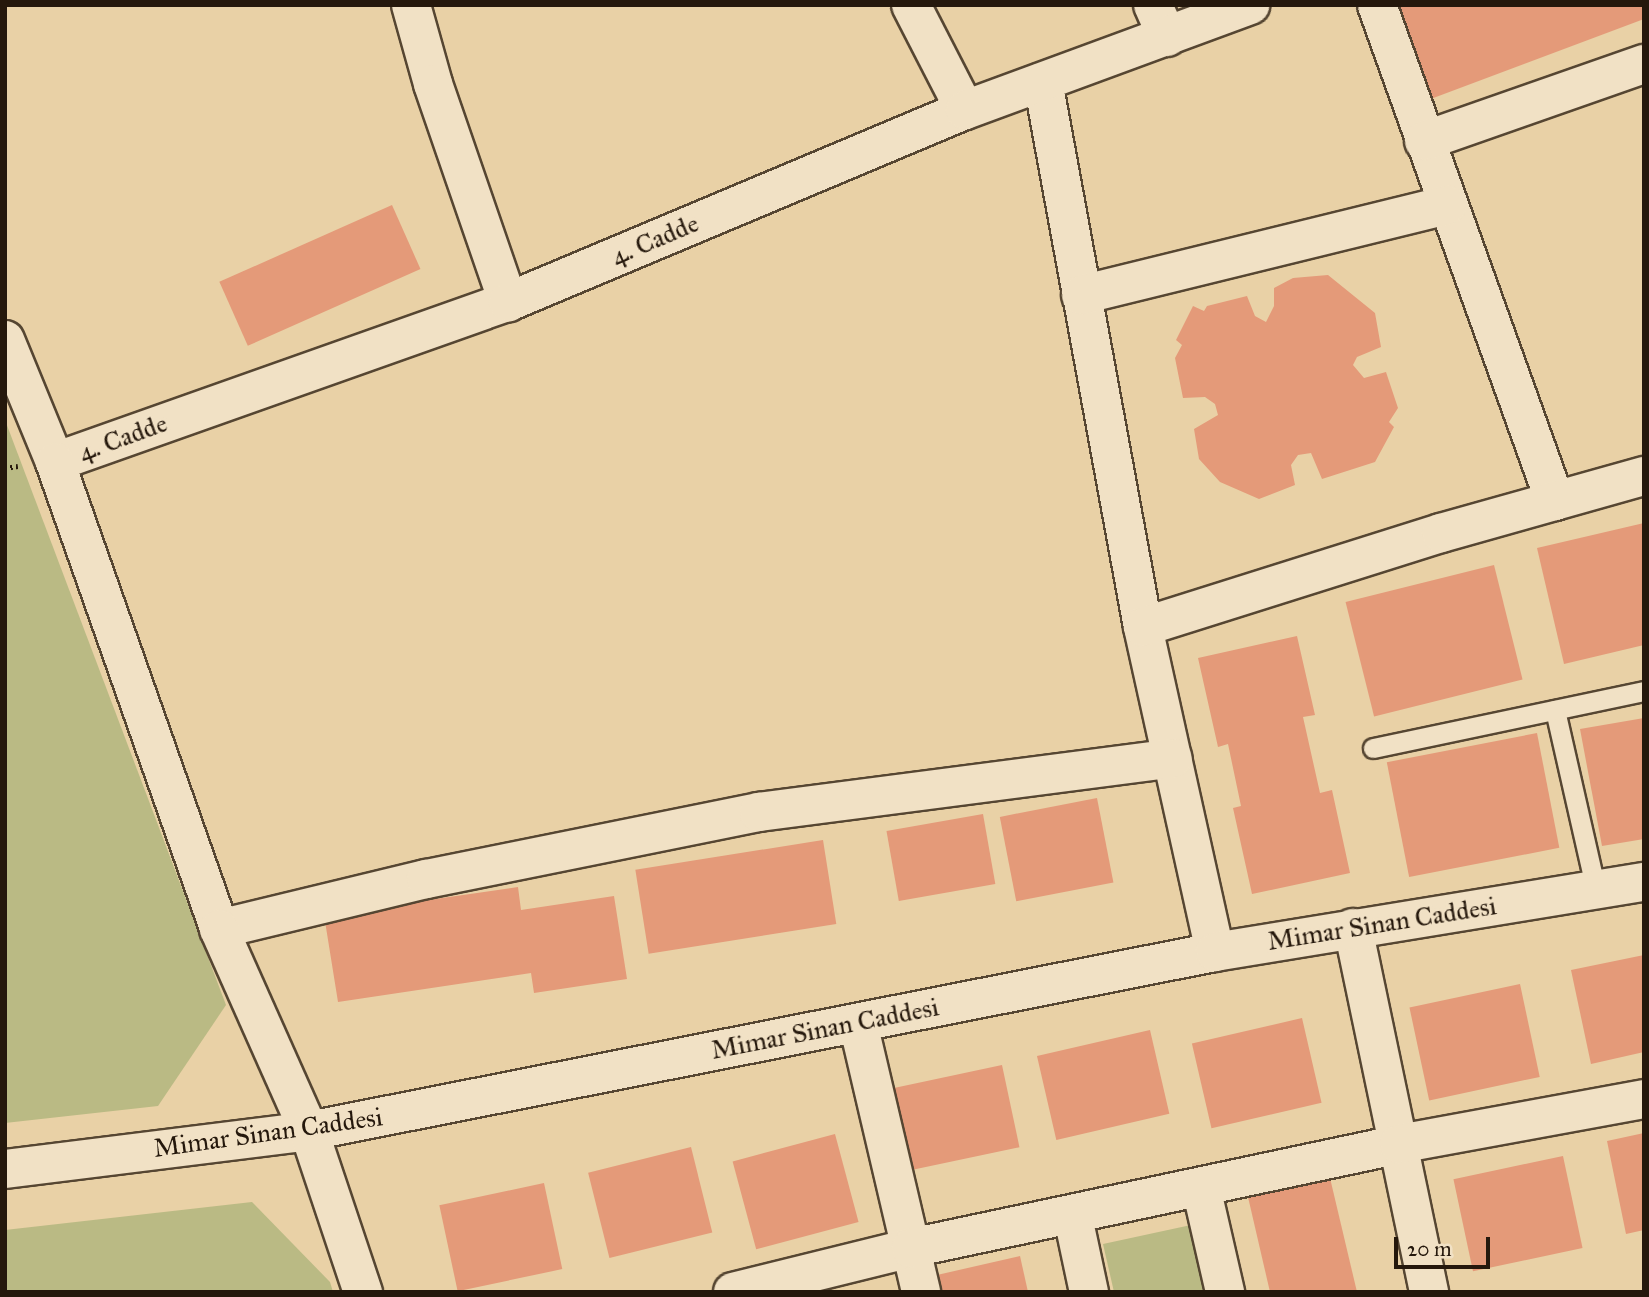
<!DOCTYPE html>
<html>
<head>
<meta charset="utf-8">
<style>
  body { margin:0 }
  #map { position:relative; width:1649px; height:1297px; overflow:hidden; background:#e9d1a6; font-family:"IM FELL Great Primer",serif }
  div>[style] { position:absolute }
  .green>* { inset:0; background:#baba84 }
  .building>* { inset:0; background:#e49a79; transform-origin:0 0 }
  .path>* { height:4.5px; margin-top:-2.25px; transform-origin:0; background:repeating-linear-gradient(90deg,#25180c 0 2px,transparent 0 5.5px) }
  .roads { filter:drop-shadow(2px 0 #564632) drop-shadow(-2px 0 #564632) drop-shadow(0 2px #564632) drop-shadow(0 -2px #564632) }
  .service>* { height:19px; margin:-9.5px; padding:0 9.5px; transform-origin:9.5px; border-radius:9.5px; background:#f1e1c5 }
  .minor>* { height:38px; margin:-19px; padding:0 19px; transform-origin:19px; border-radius:19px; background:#f1e1c5 }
  .tertiary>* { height:38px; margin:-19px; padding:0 19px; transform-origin:19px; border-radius:19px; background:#f1e1c5 }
  .secondary>* { height:38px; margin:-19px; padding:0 19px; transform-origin:19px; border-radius:19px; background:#f1e1c5 }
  span { translate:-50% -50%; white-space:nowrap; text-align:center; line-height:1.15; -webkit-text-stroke:5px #f1e1c5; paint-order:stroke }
  .street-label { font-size:26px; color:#25180c }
  .frame { position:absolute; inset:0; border:7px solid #25180c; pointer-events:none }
  .scale { position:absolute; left:1394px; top:1237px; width:96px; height:32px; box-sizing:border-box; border:4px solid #25180c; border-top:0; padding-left:9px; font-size:21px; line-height:24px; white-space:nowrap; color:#25180c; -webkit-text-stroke:5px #f1e1c5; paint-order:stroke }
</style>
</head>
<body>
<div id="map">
  <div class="green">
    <div style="clip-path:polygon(5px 420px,226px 1005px,158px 1106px,5px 1123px)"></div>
    <div style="clip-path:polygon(252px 1202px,330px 1282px,333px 1292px,5px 1292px,5px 1230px)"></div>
    <div style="clip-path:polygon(1191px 1225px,1205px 1292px,1114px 1292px,1103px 1244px)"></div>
  </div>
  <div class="building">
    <div style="clip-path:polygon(1400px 5px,1644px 5px,1644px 19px,1428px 100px,1392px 8px)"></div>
    <div style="left:392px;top:205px;width:70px;height:189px;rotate:66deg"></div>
    <div style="clip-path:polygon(1328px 275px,1375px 313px,1381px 347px,1357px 357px,1353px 365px,1364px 378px,1386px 372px,1398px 408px,1389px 422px,1394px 427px,1375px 462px,1322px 479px,1311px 453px,1298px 455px,1291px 465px,1295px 485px,1259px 499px,1220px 482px,1199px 459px,1194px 429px,1218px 415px,1215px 404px,1205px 397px,1183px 398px,1175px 358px,1182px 345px,1176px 340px,1193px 306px,1204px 311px,1207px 306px,1247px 296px,1255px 316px,1266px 322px,1274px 306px,1274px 288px,1293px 278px)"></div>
    <div style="clip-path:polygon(1644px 523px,1644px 645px,1564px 664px,1537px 548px)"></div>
    <div style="left:1494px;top:565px;width:118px;height:153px;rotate:76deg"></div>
    <div style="clip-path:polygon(1297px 636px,1315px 715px,1303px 717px,1320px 793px,1332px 790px,1350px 873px,1252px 894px,1233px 808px,1241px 806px,1228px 744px,1218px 747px,1198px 658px)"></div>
    <div style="clip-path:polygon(1644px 718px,1644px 839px,1602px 846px,1580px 729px)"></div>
    <div style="left:1537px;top:733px;width:117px;height:153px;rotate:79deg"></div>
    <div style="left:1097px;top:798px;width:86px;height:99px;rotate:79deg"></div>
    <div style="left:983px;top:814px;width:71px;height:98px;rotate:80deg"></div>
    <div style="left:823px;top:840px;width:85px;height:190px;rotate:81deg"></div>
    <div style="clip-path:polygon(518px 887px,521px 910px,614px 896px,627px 979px,534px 993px,531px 973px,338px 1002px,324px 915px)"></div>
    <div style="clip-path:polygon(1644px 955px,1644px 1052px,1591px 1064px,1571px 970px)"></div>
    <div style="left:1520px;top:984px;width:95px;height:113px;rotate:78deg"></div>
    <div style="left:1302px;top:1018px;width:87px;height:113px;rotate:77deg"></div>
    <div style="left:1150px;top:1030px;width:86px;height:116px;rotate:77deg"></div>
    <div style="left:1002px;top:1065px;width:84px;height:120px;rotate:78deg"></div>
    <div style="clip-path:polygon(1644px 1133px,1644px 1230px,1626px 1234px,1607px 1141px)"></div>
    <div style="left:835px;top:1134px;width:91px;height:106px;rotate:75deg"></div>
    <div style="left:691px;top:1147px;width:88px;height:106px;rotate:76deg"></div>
    <div style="left:1563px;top:1156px;width:94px;height:112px;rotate:78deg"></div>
    <div style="clip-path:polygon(1330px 1178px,1357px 1292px,1270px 1292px,1248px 1197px)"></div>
    <div style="left:544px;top:1183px;width:88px;height:107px;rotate:78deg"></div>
    <div style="clip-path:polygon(1020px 1256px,1028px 1292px,941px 1292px,937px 1275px)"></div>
  </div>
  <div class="path">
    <div style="left:5px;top:468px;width:13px;rotate:-9deg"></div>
  </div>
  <div class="roads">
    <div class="service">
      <div style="left:1555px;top:710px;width:185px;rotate:77.2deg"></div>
      <div style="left:1373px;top:748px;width:277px;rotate:-11.9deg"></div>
    </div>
    <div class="minor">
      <div style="left:411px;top:5px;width:82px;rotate:74.4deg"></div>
      <div style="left:433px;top:84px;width:231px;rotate:71deg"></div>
      <div style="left:911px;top:5px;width:118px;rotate:62.8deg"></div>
      <div style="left:1153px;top:5px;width:35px;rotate:66deg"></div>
      <div style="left:1377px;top:5px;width:527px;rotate:70.26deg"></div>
      <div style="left:1043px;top:82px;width:554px;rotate:79.6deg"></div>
      <div style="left:1143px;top:627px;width:333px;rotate:77.5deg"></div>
      <div style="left:1424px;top:141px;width:233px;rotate:-19.3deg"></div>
      <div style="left:1081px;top:295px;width:377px;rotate:-13.8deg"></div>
      <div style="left:1143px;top:627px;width:312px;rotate:-17.5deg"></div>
      <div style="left:1441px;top:533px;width:211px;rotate:-15.7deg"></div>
      <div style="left:1353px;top:928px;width:372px;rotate:78.2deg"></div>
      <div style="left:219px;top:929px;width:213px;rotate:-13.6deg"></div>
      <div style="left:426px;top:879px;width:340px;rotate:-11.4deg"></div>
      <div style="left:759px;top:812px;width:417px;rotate:-7.4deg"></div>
      <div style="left:858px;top:1023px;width:276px;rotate:76.8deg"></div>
      <div style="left:1201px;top:1187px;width:108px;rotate:77.1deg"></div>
      <div style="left:1073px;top:1217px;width:77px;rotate:78deg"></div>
      <div style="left:733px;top:1292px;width:183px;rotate:-13.9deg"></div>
      <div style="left:911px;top:1248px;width:499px;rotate:-12deg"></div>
      <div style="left:1399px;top:1144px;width:249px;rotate:-10.4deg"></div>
    </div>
    <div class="tertiary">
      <div style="left:55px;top:462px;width:480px;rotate:-19.5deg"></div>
      <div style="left:508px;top:302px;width:496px;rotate:-22.8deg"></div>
      <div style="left:965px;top:110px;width:304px;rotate:-20.2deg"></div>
      <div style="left:5px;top:1169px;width:306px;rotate:-7.1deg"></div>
      <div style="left:309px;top:1131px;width:924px;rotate:-11.18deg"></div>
      <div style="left:1215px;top:952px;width:435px;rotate:-9.3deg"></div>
    </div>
    <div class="secondary">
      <div style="left:5px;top:340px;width:132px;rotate:67.7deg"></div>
      <div style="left:55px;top:462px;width:495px;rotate:70.6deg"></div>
      <div style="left:219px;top:929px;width:221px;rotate:66deg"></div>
      <div style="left:309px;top:1131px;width:170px;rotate:71.5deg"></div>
    </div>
  </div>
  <div class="street-label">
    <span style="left:655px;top:240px;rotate:-23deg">4. Cadde</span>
    <span style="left:123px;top:438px;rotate:-20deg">4. Cadde</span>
    <span style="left:1382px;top:924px;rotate:-9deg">Mimar Sinan Caddesi</span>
    <span style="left:825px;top:1029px;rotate:-11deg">Mimar Sinan Caddesi</span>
    <span style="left:268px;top:1133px;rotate:-8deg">Mimar Sinan Caddesi</span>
  </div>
  <div class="frame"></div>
  <div class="scale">20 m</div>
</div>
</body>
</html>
